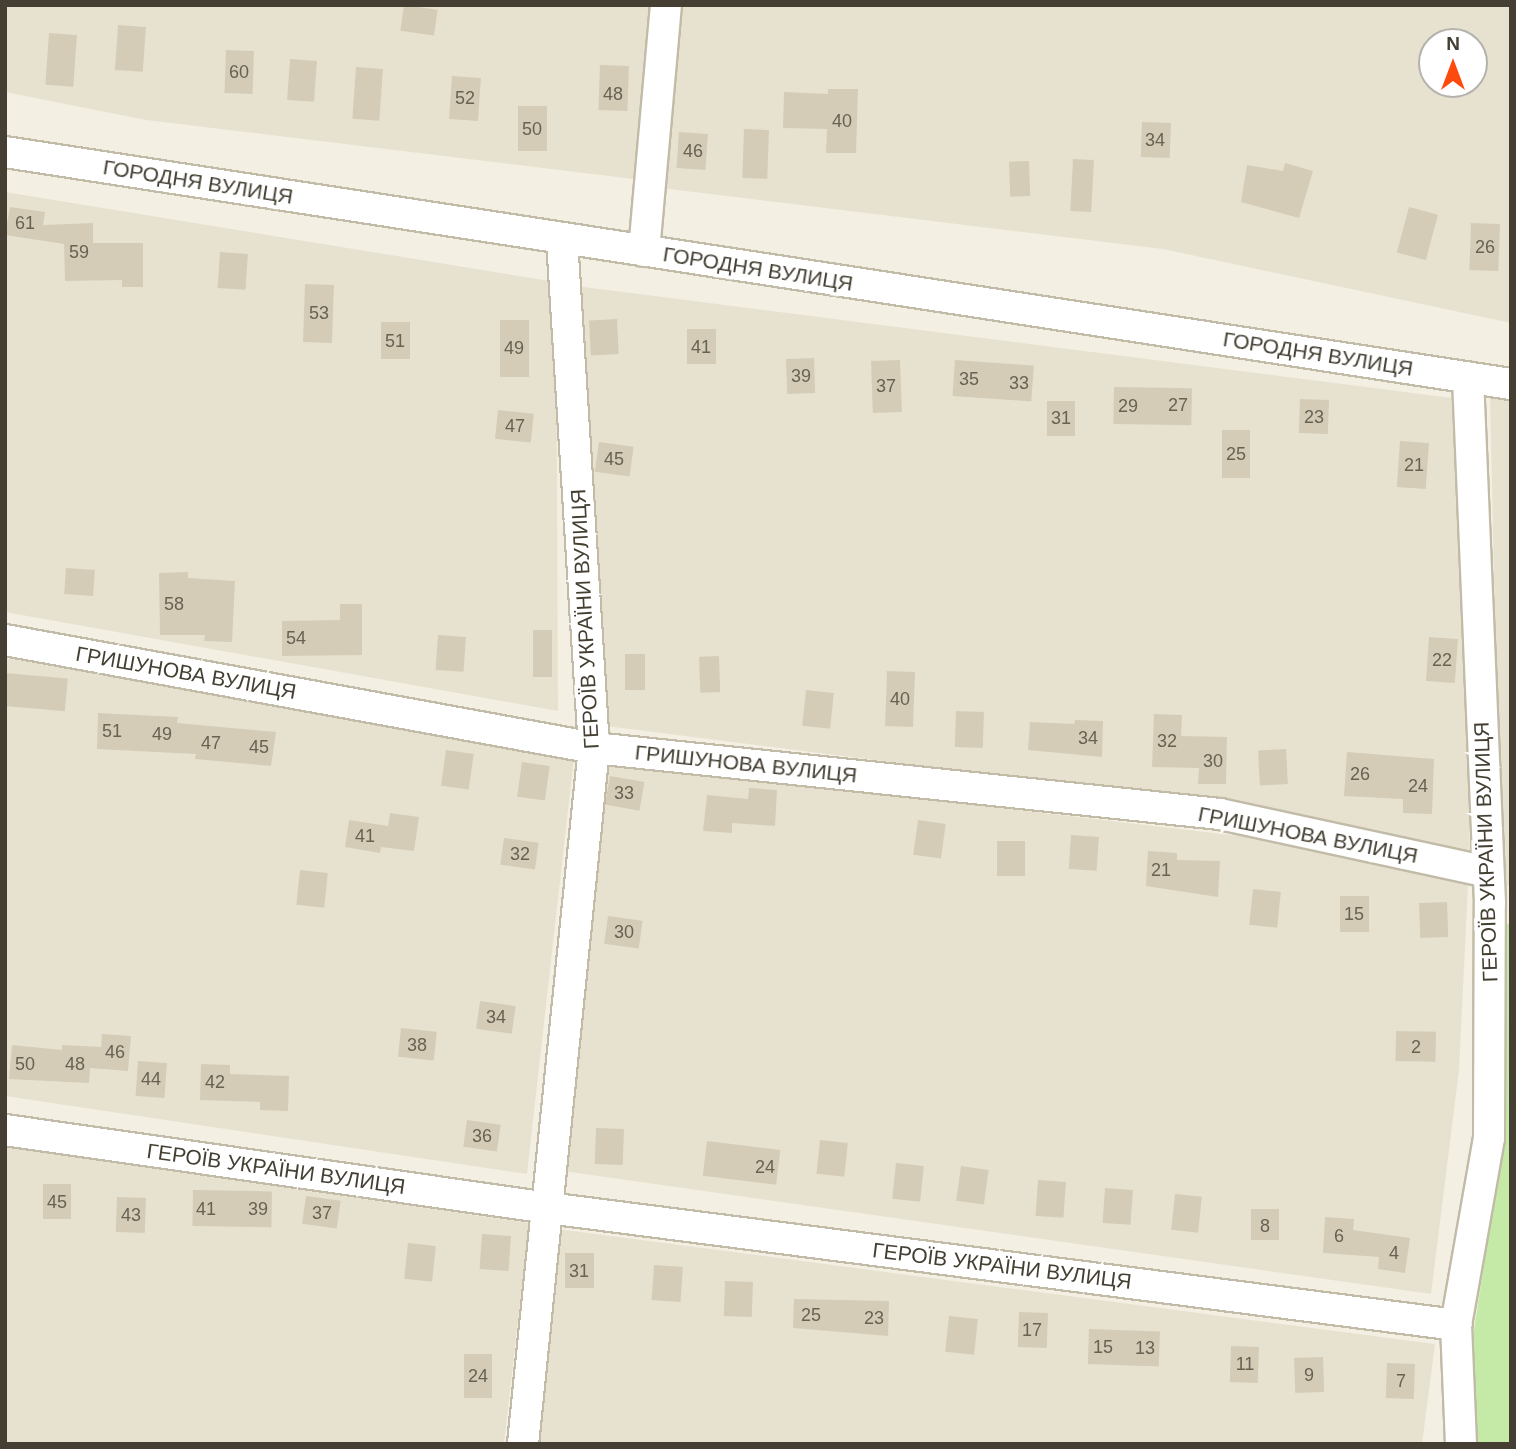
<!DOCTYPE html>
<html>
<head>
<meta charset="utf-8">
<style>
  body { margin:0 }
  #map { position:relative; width:1516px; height:1449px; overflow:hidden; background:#f3efe2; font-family:Helvetica,sans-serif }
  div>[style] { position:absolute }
  .residential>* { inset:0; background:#e7e2d0 }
  .green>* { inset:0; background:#c5eaa7 }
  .building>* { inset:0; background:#d4ccb7; transform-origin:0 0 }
  .roads { filter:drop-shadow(2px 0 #c1bba7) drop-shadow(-2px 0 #c1bba7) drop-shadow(0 2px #c1bba7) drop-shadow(0 -2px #c1bba7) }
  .minor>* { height:30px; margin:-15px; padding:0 15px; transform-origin:15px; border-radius:15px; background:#fff }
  span { translate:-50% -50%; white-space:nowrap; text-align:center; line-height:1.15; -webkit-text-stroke:7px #fff; paint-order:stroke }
  .number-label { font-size:18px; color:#686253 }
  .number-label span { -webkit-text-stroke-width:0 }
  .street-label { font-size:21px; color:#443f32 }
  .frame { position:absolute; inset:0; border:7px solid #443f32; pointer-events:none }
  .north { position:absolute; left:1418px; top:28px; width:70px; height:70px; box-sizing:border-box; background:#fff; border:2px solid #b4b2ad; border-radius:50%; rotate:0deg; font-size:19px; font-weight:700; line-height:28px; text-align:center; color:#443f32 }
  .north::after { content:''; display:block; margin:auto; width:24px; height:32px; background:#ff4a0d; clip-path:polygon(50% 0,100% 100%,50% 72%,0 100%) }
</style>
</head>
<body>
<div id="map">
  <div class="residential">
    <div style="clip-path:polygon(5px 5px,651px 5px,633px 179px,146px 120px,5px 92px)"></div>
    <div style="clip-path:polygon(evenodd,679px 5px,1511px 5px,1511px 323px,1163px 249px,661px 188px,679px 5px,1432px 42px,1474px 42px,1474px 84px,1432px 84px,1432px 42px)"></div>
    <div style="clip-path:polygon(5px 192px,556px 282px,558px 711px,5px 612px)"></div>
    <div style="clip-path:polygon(576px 286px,1460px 399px,1470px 850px,1231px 805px,606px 726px)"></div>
    <div style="clip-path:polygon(1490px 397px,1511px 401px,1511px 886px,1501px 884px)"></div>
    <div style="clip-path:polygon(5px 658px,574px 757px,527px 1174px,5px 1096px)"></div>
    <div style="clip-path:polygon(603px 761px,1256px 838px,1468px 885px,1459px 1070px,1431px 1294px,563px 1171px)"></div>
    <div style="clip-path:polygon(5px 1147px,529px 1223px,504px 1444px,5px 1444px)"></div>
    <div style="clip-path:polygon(557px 1229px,1435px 1344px,1422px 1444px,537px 1444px)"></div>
  </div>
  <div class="green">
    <div style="clip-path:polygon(1503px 923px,1511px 924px,1511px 1444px,1474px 1444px,1474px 1330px,1505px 1128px)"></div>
  </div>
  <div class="building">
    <div style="left:404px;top:5px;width:34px;height:26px;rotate:8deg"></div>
    <div style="left:118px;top:25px;width:28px;height:45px;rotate:4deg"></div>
    <div style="left:49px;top:33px;width:28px;height:52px;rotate:4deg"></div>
    <div style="left:226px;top:50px;width:28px;height:43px;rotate:2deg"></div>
    <div style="left:290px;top:59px;width:27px;height:41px;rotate:4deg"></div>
    <div style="left:600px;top:65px;width:29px;height:45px;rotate:2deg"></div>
    <div style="left:356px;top:67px;width:27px;height:52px;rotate:4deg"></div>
    <div style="left:452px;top:76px;width:29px;height:43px;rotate:4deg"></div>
    <div style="clip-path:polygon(828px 89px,858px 89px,856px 153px,826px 153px,827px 129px,783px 128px,784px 92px,828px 94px)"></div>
    <div style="left:518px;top:106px;width:29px;height:45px"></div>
    <div style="left:1142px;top:122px;width:29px;height:35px;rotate:2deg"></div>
    <div style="left:744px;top:129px;width:25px;height:49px;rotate:2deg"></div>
    <div style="left:679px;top:132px;width:29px;height:36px;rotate:4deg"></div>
    <div style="left:1073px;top:159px;width:21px;height:52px;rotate:3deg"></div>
    <div style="left:1029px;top:161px;width:35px;height:20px;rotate:88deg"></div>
    <div style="clip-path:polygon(1285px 163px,1313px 171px,1299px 218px,1241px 202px,1247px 165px,1283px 171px)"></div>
    <div style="clip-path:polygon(10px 207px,45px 212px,43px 225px,93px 223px,93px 243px,143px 243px,143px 287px,122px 287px,122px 280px,65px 281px,64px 244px,5px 235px)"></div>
    <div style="left:1409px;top:207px;width:30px;height:47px;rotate:15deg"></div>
    <div style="left:1471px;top:223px;width:29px;height:47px;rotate:2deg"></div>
    <div style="left:220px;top:252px;width:28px;height:36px;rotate:4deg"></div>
    <div style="left:305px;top:284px;width:29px;height:58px;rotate:2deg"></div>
    <div style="left:617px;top:319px;width:35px;height:28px;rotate:87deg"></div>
    <div style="left:500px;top:320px;width:29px;height:57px"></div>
    <div style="left:381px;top:322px;width:29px;height:37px"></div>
    <div style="left:687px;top:329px;width:29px;height:35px"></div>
    <div style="left:814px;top:358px;width:35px;height:28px;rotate:88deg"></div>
    <div style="left:900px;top:360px;width:52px;height:29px;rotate:88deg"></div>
    <div style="left:955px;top:360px;width:79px;height:36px;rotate:4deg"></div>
    <div style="left:1114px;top:387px;width:78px;height:37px;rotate:1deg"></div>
    <div style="left:1300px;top:399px;width:29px;height:34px;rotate:2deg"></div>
    <div style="left:1047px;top:401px;width:28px;height:35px"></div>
    <div style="left:498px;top:410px;width:36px;height:29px;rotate:6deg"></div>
    <div style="left:1222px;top:430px;width:28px;height:48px"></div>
    <div style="left:1400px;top:441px;width:29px;height:46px;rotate:4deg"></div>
    <div style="left:599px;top:442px;width:35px;height:30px;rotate:8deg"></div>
    <div style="left:66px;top:568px;width:29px;height:26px;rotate:4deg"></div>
    <div style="clip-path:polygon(188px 572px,188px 578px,235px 581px,232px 642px,204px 641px,205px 635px,160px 635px,159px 573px)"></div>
    <div style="clip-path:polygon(340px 604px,362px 604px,362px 655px,282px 656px,282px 621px,340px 620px)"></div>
    <div style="left:533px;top:630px;width:19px;height:47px"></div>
    <div style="left:438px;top:635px;width:28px;height:35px;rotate:4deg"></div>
    <div style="left:1429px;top:637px;width:29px;height:44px;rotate:4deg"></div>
    <div style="left:625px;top:654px;width:20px;height:36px"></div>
    <div style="left:719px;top:656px;width:36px;height:20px;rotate:88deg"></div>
    <div style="left:887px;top:671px;width:28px;height:55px;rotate:2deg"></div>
    <div style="left:5px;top:673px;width:63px;height:33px;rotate:5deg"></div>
    <div style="left:806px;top:690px;width:28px;height:36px;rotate:6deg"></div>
    <div style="left:956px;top:711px;width:28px;height:36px;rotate:2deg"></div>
    <div style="clip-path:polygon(98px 713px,178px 717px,177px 723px,276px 732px,271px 766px,195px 759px,196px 754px,97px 749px)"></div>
    <div style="clip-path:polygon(1154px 714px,1182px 715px,1181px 736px,1227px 737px,1226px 784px,1198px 784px,1199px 768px,1152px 767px)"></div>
    <div style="clip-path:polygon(1075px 720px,1103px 721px,1102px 757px,1028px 750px,1030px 722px,1074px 724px)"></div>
    <div style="left:1286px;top:749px;width:35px;height:28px;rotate:87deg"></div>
    <div style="left:446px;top:750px;width:28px;height:36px;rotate:8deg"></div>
    <div style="clip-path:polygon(1347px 752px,1434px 759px,1432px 814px,1403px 813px,1403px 799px,1344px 796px)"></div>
    <div style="left:522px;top:762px;width:28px;height:35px;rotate:8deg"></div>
    <div style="left:610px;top:776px;width:35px;height:29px;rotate:10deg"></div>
    <div style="clip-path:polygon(749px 788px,777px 790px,775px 826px,732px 823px,732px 833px,703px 831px,707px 795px,748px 799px)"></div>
    <div style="clip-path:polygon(390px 813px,419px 817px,414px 851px,381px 847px,380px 853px,345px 847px,349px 820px,388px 826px)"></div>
    <div style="left:918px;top:820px;width:28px;height:35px;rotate:8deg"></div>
    <div style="left:1071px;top:835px;width:28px;height:34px;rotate:4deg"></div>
    <div style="left:504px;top:838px;width:35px;height:27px;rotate:8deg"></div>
    <div style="left:997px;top:841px;width:28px;height:35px"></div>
    <div style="clip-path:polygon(1148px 851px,1177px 853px,1177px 860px,1220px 861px,1218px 897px,1146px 886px)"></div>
    <div style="left:300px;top:870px;width:28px;height:35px;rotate:6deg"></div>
    <div style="left:1253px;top:889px;width:28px;height:36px;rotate:6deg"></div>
    <div style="left:1340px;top:896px;width:29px;height:36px"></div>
    <div style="left:1447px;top:902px;width:35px;height:28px;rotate:88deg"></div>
    <div style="left:608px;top:916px;width:35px;height:28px;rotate:8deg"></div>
    <div style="left:480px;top:1001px;width:36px;height:28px;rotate:8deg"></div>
    <div style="left:401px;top:1028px;width:36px;height:29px;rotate:6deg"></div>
    <div style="left:1396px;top:1031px;width:40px;height:30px;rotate:1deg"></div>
    <div style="clip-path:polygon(102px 1034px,131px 1036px,128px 1071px,90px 1068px,89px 1083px,9px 1079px,12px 1045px,62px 1050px,62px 1045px,101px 1047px)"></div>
    <div style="left:138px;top:1061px;width:29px;height:35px;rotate:4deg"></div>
    <div style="clip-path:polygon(201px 1064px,230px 1065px,230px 1074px,289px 1076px,288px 1111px,260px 1110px,260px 1102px,200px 1100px)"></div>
    <div style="left:467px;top:1120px;width:34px;height:27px;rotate:8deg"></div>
    <div style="left:596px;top:1128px;width:28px;height:36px;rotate:2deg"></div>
    <div style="left:820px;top:1140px;width:28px;height:34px;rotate:6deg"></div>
    <div style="left:707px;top:1141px;width:74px;height:35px;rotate:7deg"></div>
    <div style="left:896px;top:1163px;width:28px;height:36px;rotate:6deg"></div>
    <div style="left:961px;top:1166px;width:28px;height:35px;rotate:8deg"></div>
    <div style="left:1038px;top:1180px;width:28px;height:36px;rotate:4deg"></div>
    <div style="left:43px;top:1184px;width:28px;height:35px"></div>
    <div style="left:1105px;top:1188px;width:28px;height:35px;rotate:4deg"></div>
    <div style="left:193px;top:1190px;width:79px;height:36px;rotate:1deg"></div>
    <div style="left:1175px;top:1194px;width:27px;height:36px;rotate:6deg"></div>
    <div style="left:306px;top:1196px;width:35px;height:28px;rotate:8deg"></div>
    <div style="left:117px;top:1197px;width:29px;height:35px;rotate:2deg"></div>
    <div style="left:1251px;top:1209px;width:28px;height:31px"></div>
    <div style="clip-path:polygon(1325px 1217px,1354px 1219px,1353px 1230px,1410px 1238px,1405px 1273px,1378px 1269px,1379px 1257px,1323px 1253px)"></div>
    <div style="left:482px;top:1234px;width:29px;height:35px;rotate:4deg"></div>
    <div style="left:408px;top:1243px;width:28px;height:36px;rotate:6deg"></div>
    <div style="left:565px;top:1253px;width:29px;height:35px"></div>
    <div style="left:654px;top:1265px;width:29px;height:35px;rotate:4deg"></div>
    <div style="left:725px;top:1281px;width:28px;height:35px;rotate:2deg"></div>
    <div style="clip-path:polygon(794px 1299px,889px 1301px,888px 1336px,793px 1328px)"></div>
    <div style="left:1019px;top:1312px;width:29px;height:35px;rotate:2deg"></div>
    <div style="left:949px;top:1316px;width:29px;height:36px;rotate:6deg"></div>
    <div style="left:1089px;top:1329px;width:71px;height:35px;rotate:2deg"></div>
    <div style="left:1231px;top:1346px;width:28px;height:36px;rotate:2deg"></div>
    <div style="left:464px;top:1354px;width:28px;height:44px"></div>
    <div style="left:1323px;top:1357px;width:35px;height:29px;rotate:88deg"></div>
    <div style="left:1387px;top:1363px;width:28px;height:35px;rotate:2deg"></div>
  </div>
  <div class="roads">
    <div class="minor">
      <div style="left:5px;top:152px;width:1524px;rotate:8.76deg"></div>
      <div style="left:644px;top:251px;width:247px;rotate:-84.9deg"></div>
      <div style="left:5px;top:640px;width:599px;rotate:10.39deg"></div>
      <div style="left:594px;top:748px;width:629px;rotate:6.02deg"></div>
      <div style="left:1220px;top:814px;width:274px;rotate:12.2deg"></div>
      <div style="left:5px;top:1130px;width:549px;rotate:8.17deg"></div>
      <div style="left:548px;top:1208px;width:916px;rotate:7.34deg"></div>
      <div style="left:523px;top:1444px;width:700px;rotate:-84.18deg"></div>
      <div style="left:594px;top:748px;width:510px;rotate:-93.6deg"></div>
      <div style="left:1461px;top:1444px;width:119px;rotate:-92.4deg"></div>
      <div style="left:1456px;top:1325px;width:190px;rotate:-80deg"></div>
      <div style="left:1489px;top:1138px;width:235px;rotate:-89.8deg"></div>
      <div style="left:1490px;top:903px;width:526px;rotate:-92.4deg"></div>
    </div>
  </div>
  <div class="number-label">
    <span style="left:239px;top:72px">60</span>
    <span style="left:613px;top:94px">48</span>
    <span style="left:465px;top:98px">52</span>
    <span style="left:842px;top:121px">40</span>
    <span style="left:532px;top:129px">50</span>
    <span style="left:1155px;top:140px">34</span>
    <span style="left:693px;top:151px">46</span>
    <span style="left:25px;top:223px">61</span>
    <span style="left:1485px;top:247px">26</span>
    <span style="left:79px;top:252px">59</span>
    <span style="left:319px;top:313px">53</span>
    <span style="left:395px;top:341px">51</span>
    <span style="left:701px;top:347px">41</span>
    <span style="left:514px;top:348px">49</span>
    <span style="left:801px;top:376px">39</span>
    <span style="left:969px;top:379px">35</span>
    <span style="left:1019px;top:383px">33</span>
    <span style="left:886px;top:386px">37</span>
    <span style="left:1178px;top:405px">27</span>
    <span style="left:1128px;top:406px">29</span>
    <span style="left:1314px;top:417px">23</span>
    <span style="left:1061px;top:418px">31</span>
    <span style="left:515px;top:426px">47</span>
    <span style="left:1236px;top:454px">25</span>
    <span style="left:614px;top:459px">45</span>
    <span style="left:1414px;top:465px">21</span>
    <span style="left:174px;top:604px">58</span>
    <span style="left:296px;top:638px">54</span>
    <span style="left:1442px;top:660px">22</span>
    <span style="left:900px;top:699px">40</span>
    <span style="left:112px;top:731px">51</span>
    <span style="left:162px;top:734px">49</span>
    <span style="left:1088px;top:738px">34</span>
    <span style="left:1167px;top:741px">32</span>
    <span style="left:211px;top:743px">47</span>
    <span style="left:259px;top:747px">45</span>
    <span style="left:1213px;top:761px">30</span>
    <span style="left:1360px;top:774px">26</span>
    <span style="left:1418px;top:786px">24</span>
    <span style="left:624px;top:793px">33</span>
    <span style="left:365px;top:836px">41</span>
    <span style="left:520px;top:854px">32</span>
    <span style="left:1161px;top:870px">21</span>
    <span style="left:1354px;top:914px">15</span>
    <span style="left:624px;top:932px">30</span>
    <span style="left:496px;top:1017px">34</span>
    <span style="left:417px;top:1045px">38</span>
    <span style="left:1416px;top:1047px">2</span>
    <span style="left:115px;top:1052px">46</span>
    <span style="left:25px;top:1064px">50</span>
    <span style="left:75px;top:1064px">48</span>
    <span style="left:151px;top:1079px">44</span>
    <span style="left:215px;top:1082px">42</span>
    <span style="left:482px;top:1136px">36</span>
    <span style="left:765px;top:1167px">24</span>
    <span style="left:57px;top:1202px">45</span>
    <span style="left:206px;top:1209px">41</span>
    <span style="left:258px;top:1209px">39</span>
    <span style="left:322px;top:1213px">37</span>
    <span style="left:131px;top:1215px">43</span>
    <span style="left:1265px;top:1226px">8</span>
    <span style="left:1339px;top:1236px">6</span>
    <span style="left:1394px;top:1253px">4</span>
    <span style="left:579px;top:1271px">31</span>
    <span style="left:811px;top:1315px">25</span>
    <span style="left:874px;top:1318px">23</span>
    <span style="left:1032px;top:1330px">17</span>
    <span style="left:1103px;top:1347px">15</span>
    <span style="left:1145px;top:1348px">13</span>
    <span style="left:1245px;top:1364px">11</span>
    <span style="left:1309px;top:1375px">9</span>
    <span style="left:478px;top:1376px">24</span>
    <span style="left:1401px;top:1381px">7</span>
  </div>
  <div class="street-label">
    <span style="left:198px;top:182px;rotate:9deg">ГОРОДНЯ ВУЛИЦЯ</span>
    <span style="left:758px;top:269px;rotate:9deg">ГОРОДНЯ ВУЛИЦЯ</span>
    <span style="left:1318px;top:354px;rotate:9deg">ГОРОДНЯ ВУЛИЦЯ</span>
    <span style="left:585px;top:619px;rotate:-93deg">ГЕРОЇВ УКРАЇНИ ВУЛИЦЯ</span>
    <span style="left:186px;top:673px;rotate:10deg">ГРИШУНОВА ВУЛИЦЯ</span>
    <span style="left:746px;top:764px;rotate:6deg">ГРИШУНОВА ВУЛИЦЯ</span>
    <span style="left:1308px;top:835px;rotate:11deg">ГРИШУНОВА ВУЛИЦЯ</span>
    <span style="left:1486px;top:852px;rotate:-92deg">ГЕРОЇВ УКРАЇНИ ВУЛИЦЯ</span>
    <span style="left:276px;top:1169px;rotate:8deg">ГЕРОЇВ УКРАЇНИ ВУЛИЦЯ</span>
    <span style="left:1002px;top:1266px;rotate:7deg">ГЕРОЇВ УКРАЇНИ ВУЛИЦЯ</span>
  </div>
  <div class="frame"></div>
  <div class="north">N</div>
</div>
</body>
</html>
